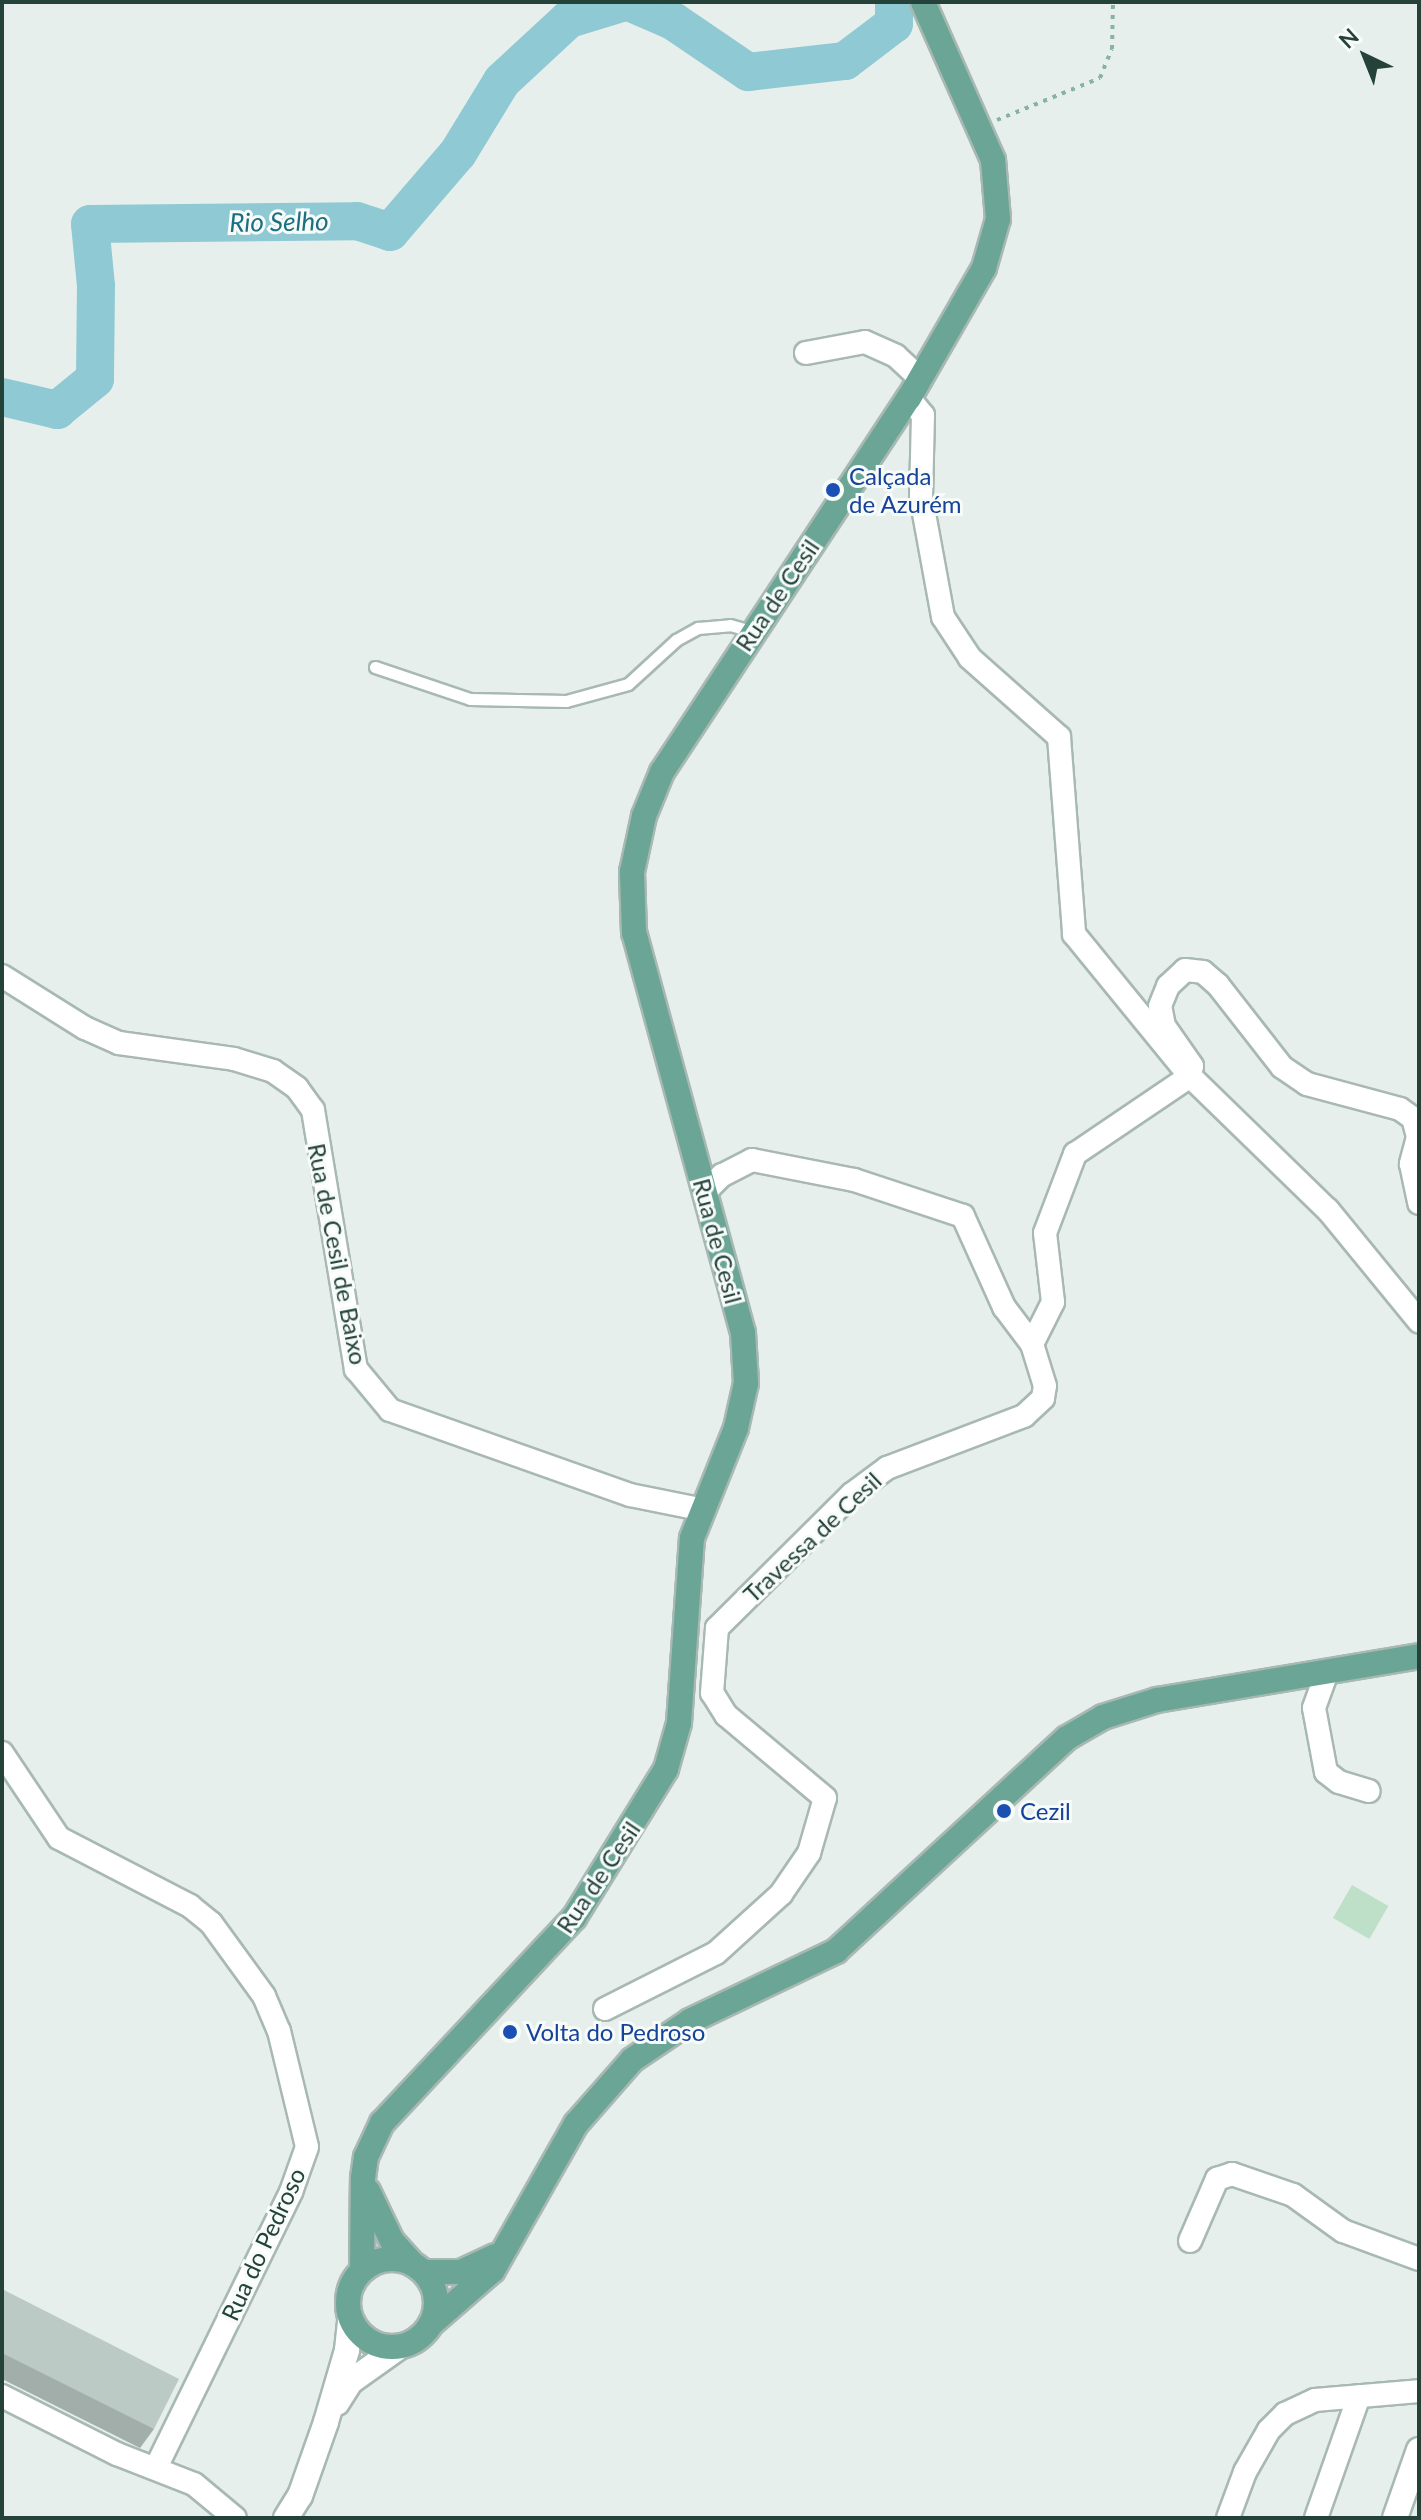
<!DOCTYPE html>
<html>
<head>
<meta charset="utf-8">
<style>
  body { margin:0 }
  #map { position:relative; width:1421px; height:2520px; overflow:hidden; background:#e6efeb; font-family:Lato,sans-serif }
  div>[style] { position:absolute }
  .green>* { inset:0; background:#bfe0c8; transform-origin:0 0 }
  .river>* { height:38px; margin:-19px; padding:0 19px; transform-origin:19px; border-radius:19px; background:#8ec9d4 }
  .path>* { height:4px; margin-top:-2px; transform-origin:0; background:repeating-linear-gradient(90deg,#86b3a5 0 4px,transparent 0 10px) }
  .roads { filter:drop-shadow(2px 0 #a8b8b2) drop-shadow(-2px 0 #a8b8b2) drop-shadow(0 2px #a8b8b2) drop-shadow(0 -2px #a8b8b2) }
  .lane>* { height:11px; margin:-5.5px; padding:0 5.5px; transform-origin:5.5px; border-radius:5.5px; background:#fff }
  .street>* { height:22px; margin:-11px; padding:0 11px; transform-origin:11px; border-radius:11px; background:#fff }
  .secondary>* { height:24px; margin:-12px; padding:0 12px; transform-origin:12px; border-radius:12px; background:#fff }
  .primary>* { height:24px; margin:-12px; padding:0 12px; transform-origin:12px; border-radius:12px; background:#6aa596 }
  .primary>.ring { margin:-12px; padding:0; box-sizing:content-box; background:none; border:24px solid #6aa596; border-radius:50% }
  .wall>* { inset:0; background:#a1aea9 }
  .building>* { inset:0; background:#bbcac4 }
  .dots>* { width:22px; height:22px; translate:-50% -50%; box-sizing:border-box; border:4px solid #f7fbf9; border-radius:50% }
  span { translate:-50% -50%; white-space:nowrap; text-align:center; line-height:1.15; -webkit-text-stroke:6px #f7fbf9; paint-order:stroke }
  .transit-label { font-size:24px; color:#164399 }
  .left { translate:0 -50%; text-align:left }
  .street-label { font-size:24px; color:#24423a }
  .water-label { font-size:26px; color:#1c6f80; font-style:italic }
  .frame { position:absolute; inset:0; border:4px solid #24423a; pointer-events:none }
  .north { position:absolute; left:1325px; top:16px; width:80px; height:80px; -webkit-text-stroke:6px #f7fbf9; paint-order:stroke; rotate:317deg; font-size:22px; font-weight:700; line-height:32px; text-align:center; color:#24423a }
  .north::after { content:''; display:block; margin:auto; width:28px; height:36px; background:#24423a; clip-path:polygon(50% 0,100% 100%,50% 72%,0 100%) }
</style>
</head>
<body>
<div id="map">
  <div class="green">
    <div style="left:1352px;top:1885px;width:42px;height:38px;rotate:30deg"></div>
  </div>
  <div class="river">
    <div style="left:629px;top:2px;width:48px;rotate:23.4deg"></div>
    <div style="left:673px;top:21px;width:91px;rotate:34.2deg"></div>
    <div style="left:748px;top:72px;width:98px;rotate:-6.5deg"></div>
    <div style="left:845px;top:61px;width:61px;rotate:-37.1deg"></div>
    <div style="left:894px;top:24px;width:22px;rotate:-90deg"></div>
    <div style="left:2px;top:397px;width:57px;rotate:13.3deg"></div>
    <div style="left:57px;top:410px;width:49px;rotate:-39.2deg"></div>
    <div style="left:95px;top:379px;width:93px;rotate:-89.4deg"></div>
    <div style="left:96px;top:286px;width:62px;rotate:-95.5deg"></div>
    <div style="left:90px;top:224px;width:267px;rotate:-0.6deg"></div>
    <div style="left:357px;top:221px;width:35px;rotate:18deg"></div>
    <div style="left:390px;top:232px;width:104px;rotate:-49.3deg"></div>
    <div style="left:458px;top:153px;width:84px;rotate:-58.6deg"></div>
    <div style="left:502px;top:81px;width:91px;rotate:-42.8deg"></div>
    <div style="left:569px;top:19px;width:59px;rotate:-16.9deg"></div>
  </div>
  <div class="path">
    <div style="left:997px;top:120px;width:111px;rotate:-22.2deg"></div>
    <div style="left:1100px;top:78px;width:31px;rotate:-68deg"></div>
    <div style="left:1112px;top:49px;width:47px;rotate:-88.8deg"></div>
  </div>
  <div class="roads">
    <div class="lane">
      <div style="left:375px;top:667px;width:100px;rotate:18.6deg"></div>
      <div style="left:470px;top:699px;width:96px;rotate:1.2deg"></div>
      <div style="left:566px;top:701px;width:64px;rotate:-15.3deg"></div>
      <div style="left:628px;top:684px;width:65px;rotate:-42.5deg"></div>
      <div style="left:676px;top:640px;width:25px;rotate:-29deg"></div>
      <div style="left:698px;top:628px;width:32px;rotate:-5deg"></div>
      <div style="left:730px;top:625px;width:22px;rotate:16deg"></div>
    </div>
    <div class="street">
      <div style="left:806px;top:353px;width:60px;rotate:-10.6deg"></div>
      <div style="left:865px;top:342px;width:34px;rotate:24deg"></div>
      <div style="left:896px;top:356px;width:34px;rotate:43deg"></div>
      <div style="left:909px;top:398px;width:22px;rotate:51deg"></div>
      <div style="left:923px;top:415px;width:82px;rotate:91.4deg"></div>
      <div style="left:921px;top:497px;width:122px;rotate:79.6deg"></div>
      <div style="left:943px;top:617px;width:49px;rotate:56.6deg"></div>
      <div style="left:970px;top:658px;width:119px;rotate:41.6deg"></div>
      <div style="left:1059px;top:737px;width:198px;rotate:85.6deg"></div>
      <div style="left:1074px;top:934px;width:183px;rotate:50.8deg"></div>
      <div style="left:1190px;top:1076px;width:192px;rotate:44.2deg"></div>
      <div style="left:1328px;top:1210px;width:144px;rotate:50.7deg"></div>
      <div style="left:2px;top:976px;width:98px;rotate:32.1deg"></div>
      <div style="left:85px;top:1028px;width:37px;rotate:24deg"></div>
      <div style="left:119px;top:1043px;width:116px;rotate:7.9deg"></div>
      <div style="left:234px;top:1059px;width:41px;rotate:17.1deg"></div>
      <div style="left:273px;top:1071px;width:29px;rotate:35deg"></div>
      <div style="left:297px;top:1088px;width:27px;rotate:54deg"></div>
      <div style="left:313px;top:1110px;width:263px;rotate:80.6deg"></div>
      <div style="left:356px;top:1369px;width:53px;rotate:50.3deg"></div>
      <div style="left:390px;top:1410px;width:255px;rotate:19.5deg"></div>
      <div style="left:630px;top:1495px;width:71px;rotate:11.3deg"></div>
      <div style="left:1032px;top:1344px;width:47px;rotate:-63.4deg"></div>
      <div style="left:1053px;top:1302px;width:69px;rotate:-96.6deg"></div>
      <div style="left:1045px;top:1233px;width:85px;rotate:-69.2deg"></div>
      <div style="left:1075px;top:1154px;width:139px;rotate:-34.1deg"></div>
      <div style="left:1190px;top:1076px;width:10px;rotate:-79deg"></div>
      <div style="left:1192px;top:1066px;width:49px;rotate:-125deg"></div>
      <div style="left:1164px;top:1026px;width:20px;rotate:-101deg"></div>
      <div style="left:1160px;top:1006px;width:22px;rotate:-68deg"></div>
      <div style="left:1168px;top:986px;width:23px;rotate:-43deg"></div>
      <div style="left:1185px;top:970px;width:18px;rotate:6deg"></div>
      <div style="left:1203px;top:972px;width:20px;rotate:41deg"></div>
      <div style="left:1218px;top:985px;width:104px;rotate:52deg"></div>
      <div style="left:1282px;top:1067px;width:30px;rotate:34deg"></div>
      <div style="left:1307px;top:1084px;width:96px;rotate:15deg"></div>
      <div style="left:1400px;top:1109px;width:16px;rotate:35deg"></div>
      <div style="left:1413px;top:1118px;width:20px;rotate:75deg"></div>
      <div style="left:1418px;top:1137px;width:28px;rotate:105deg"></div>
      <div style="left:1411px;top:1164px;width:40px;rotate:78deg"></div>
      <div style="left:1327px;top:1672px;width:38px;rotate:110deg"></div>
      <div style="left:1314px;top:1708px;width:65px;rotate:79.4deg"></div>
      <div style="left:1326px;top:1772px;width:16px;rotate:38deg"></div>
      <div style="left:1339px;top:1782px;width:31px;rotate:17deg"></div>
      <div style="left:2px;top:1753px;width:102px;rotate:56.2deg"></div>
      <div style="left:59px;top:1838px;width:148px;rotate:27.4deg"></div>
      <div style="left:190px;top:1906px;width:27px;rotate:39deg"></div>
      <div style="left:211px;top:1923px;width:90px;rotate:54deg"></div>
      <div style="left:264px;top:1996px;width:38px;rotate:67deg"></div>
      <div style="left:279px;top:2031px;width:119px;rotate:76.4deg"></div>
      <div style="left:307px;top:2147px;width:48px;rotate:109.6deg"></div>
      <div style="left:291px;top:2192px;width:306px;rotate:116.1deg"></div>
      <div style="left:605px;top:2009px;width:124px;rotate:-26.8deg"></div>
      <div style="left:716px;top:1953px;width:88px;rotate:-42.2deg"></div>
      <div style="left:781px;top:1894px;width:50px;rotate:-55.7deg"></div>
      <div style="left:809px;top:1853px;width:57px;rotate:-73.8deg"></div>
      <div style="left:825px;top:1798px;width:129px;rotate:-140deg"></div>
      <div style="left:726px;top:1715px;width:26px;rotate:-122deg"></div>
      <div style="left:712px;top:1693px;width:65px;rotate:-85.6deg"></div>
      <div style="left:717px;top:1628px;width:190px;rotate:-44.8deg"></div>
      <div style="left:852px;top:1494px;width:44px;rotate:-36.6deg"></div>
      <div style="left:887px;top:1468px;width:147px;rotate:-20.8deg"></div>
      <div style="left:1024px;top:1416px;width:26px;rotate:-43deg"></div>
      <div style="left:1043px;top:1398px;width:12px;rotate:-81deg"></div>
      <div style="left:1045px;top:1386px;width:44px;rotate:-107.2deg"></div>
      <div style="left:1032px;top:1344px;width:46px;rotate:-127.1deg"></div>
      <div style="left:1004px;top:1307px;width:100px;rotate:-114.3deg"></div>
      <div style="left:963px;top:1216px;width:115px;rotate:-161.7deg"></div>
      <div style="left:854px;top:1180px;width:104px;rotate:-168.9deg"></div>
      <div style="left:752px;top:1160px;width:34px;rotate:153deg"></div>
      <div style="left:722px;top:1175px;width:25px;rotate:135deg"></div>
      <div style="left:1190px;top:2241px;width:68px;rotate:-66.5deg"></div>
      <div style="left:1217px;top:2179px;width:16px;rotate:-18deg"></div>
      <div style="left:1232px;top:2174px;width:65px;rotate:19deg"></div>
      <div style="left:1293px;top:2195px;width:62px;rotate:35.8deg"></div>
      <div style="left:1343px;top:2231px;width:81px;rotate:20.2deg"></div>
      <div style="left:2px;top:2396px;width:129px;rotate:26.8deg"></div>
      <div style="left:117px;top:2454px;width:83px;rotate:21.3deg"></div>
      <div style="left:194px;top:2484px;width:53px;rotate:39.7deg"></div>
      <div style="left:1228px;top:2518px;width:49px;rotate:-69.7deg"></div>
      <div style="left:1245px;top:2472px;width:48px;rotate:-60.3deg"></div>
      <div style="left:1269px;top:2430px;width:23px;rotate:-45deg"></div>
      <div style="left:1285px;top:2414px;width:33px;rotate:-25deg"></div>
      <div style="left:1315px;top:2400px;width:104px;rotate:-4.9deg"></div>
      <div style="left:1316px;top:2518px;width:129px;rotate:-70.6deg"></div>
    </div>
    <div class="secondary">
      <div style="left:337px;top:2403px;width:25px;rotate:-58deg"></div>
      <div style="left:350px;top:2382px;width:60px;rotate:-35.5deg"></div>
      <div style="left:286px;top:2518px;width:26px;rotate:-58deg"></div>
      <div style="left:300px;top:2496px;width:78px;rotate:-70.6deg"></div>
      <div style="left:326px;top:2422px;width:75px;rotate:-73.7deg"></div>
      <div style="left:347px;top:2350px;width:31px;rotate:-84deg"></div>
      <div style="left:1395px;top:2518px;width:72px;rotate:-70.6deg"></div>
    </div>
    <div class="primary">
      <div style="left:368px;top:2191px;width:55px;rotate:64.4deg"></div>
      <div style="left:392px;top:2241px;width:31px;rotate:48deg"></div>
      <div class="ring" style="left:348px;top:2259px;width:64px;height:64px"></div>
      <div style="left:362px;top:2269px;width:91px;rotate:-89.4deg"></div>
      <div style="left:363px;top:2178px;width:21px;rotate:-82deg"></div>
      <div style="left:366px;top:2157px;width:38px;rotate:-65deg"></div>
      <div style="left:382px;top:2123px;width:281px;rotate:-46.9deg"></div>
      <div style="left:574px;top:1918px;width:175px;rotate:-58.3deg"></div>
      <div style="left:666px;top:1769px;width:48px;rotate:-74.2deg"></div>
      <div style="left:679px;top:1723px;width:185px;rotate:-86deg"></div>
      <div style="left:692px;top:1538px;width:118px;rotate:-68.2deg"></div>
      <div style="left:736px;top:1428px;width:46px;rotate:-77.5deg"></div>
      <div style="left:746px;top:1383px;width:50px;rotate:-93.4deg"></div>
      <div style="left:743px;top:1333px;width:415px;rotate:-105.2deg"></div>
      <div style="left:634px;top:933px;width:61px;rotate:-91.9deg"></div>
      <div style="left:632px;top:872px;width:57px;rotate:-77.9deg"></div>
      <div style="left:644px;top:816px;width:48px;rotate:-67.8deg"></div>
      <div style="left:662px;top:772px;width:448px;rotate:-56.6deg"></div>
      <div style="left:909px;top:398px;width:150px;rotate:-60deg"></div>
      <div style="left:984px;top:268px;width:51px;rotate:-74.1deg"></div>
      <div style="left:998px;top:219px;width:59px;rotate:-94.8deg"></div>
      <div style="left:993px;top:160px;width:173px;rotate:-113.9deg"></div>
      <div style="left:424px;top:2272px;width:37px"></div>
      <div style="left:461px;top:2272px;width:38px;rotate:-25deg"></div>
      <div style="left:431px;top:2324px;width:82px;rotate:-41.1deg"></div>
      <div style="left:493px;top:2270px;width:168px;rotate:-60.4deg"></div>
      <div style="left:576px;top:2124px;width:85px;rotate:-48.8deg"></div>
      <div style="left:632px;top:2060px;width:70px;rotate:-33.9deg"></div>
      <div style="left:690px;top:2021px;width:162px;rotate:-25.6deg"></div>
      <div style="left:836px;top:1951px;width:314px;rotate:-42.7deg"></div>
      <div style="left:1067px;top:1738px;width:42px;rotate:-30.3deg"></div>
      <div style="left:1103px;top:1717px;width:57px;rotate:-17.5deg"></div>
      <div style="left:1157px;top:1700px;width:266px;rotate:-9.5deg"></div>
    </div>
  </div>
  <div class="wall">
    <div style="clip-path:polygon(2px 2289px,154px 2429px,140px 2448px,2px 2379px)"></div>
  </div>
  <div class="building">
    <div style="clip-path:polygon(2px 2289px,179px 2379px,154px 2429px,2px 2353px)"></div>
  </div>
  <div class="dots">
    <div style="left:833px;top:490px;background:#1a4fb4"></div>
    <div style="left:1004px;top:1811px;background:#1a4fb4"></div>
    <div style="left:510px;top:2032px;background:#1a4fb4"></div>
  </div>
  <div class="transit-label">
    <span class="left" style="left:849px;top:490px">Calçada<br>de Azurém</span>
    <span class="left" style="left:1020px;top:1811px">Cezil</span>
    <span class="left" style="left:526px;top:2032px">Volta do Pedroso</span>
  </div>
  <div class="street-label">
    <span style="left:777px;top:595px;rotate:-56deg">Rua de Cesil</span>
    <span style="left:718px;top:1241px;rotate:75deg">Rua de Cesil</span>
    <span style="left:338px;top:1254px;rotate:79deg">Rua de Cesil de Baixo</span>
    <span style="left:812px;top:1537px;rotate:-43deg">Travessa de Cesil</span>
    <span style="left:598px;top:1877px;rotate:-56deg">Rua de Cesil</span>
    <span style="left:263px;top:2244px;rotate:-65deg">Rua do Pedroso</span>
  </div>
  <div class="water-label">
    <span style="left:279px;top:222px;rotate:-1deg">Rio Selho</span>
  </div>
  <div class="frame"></div>
  <div class="north">N</div>
</div>
</body>
</html>
